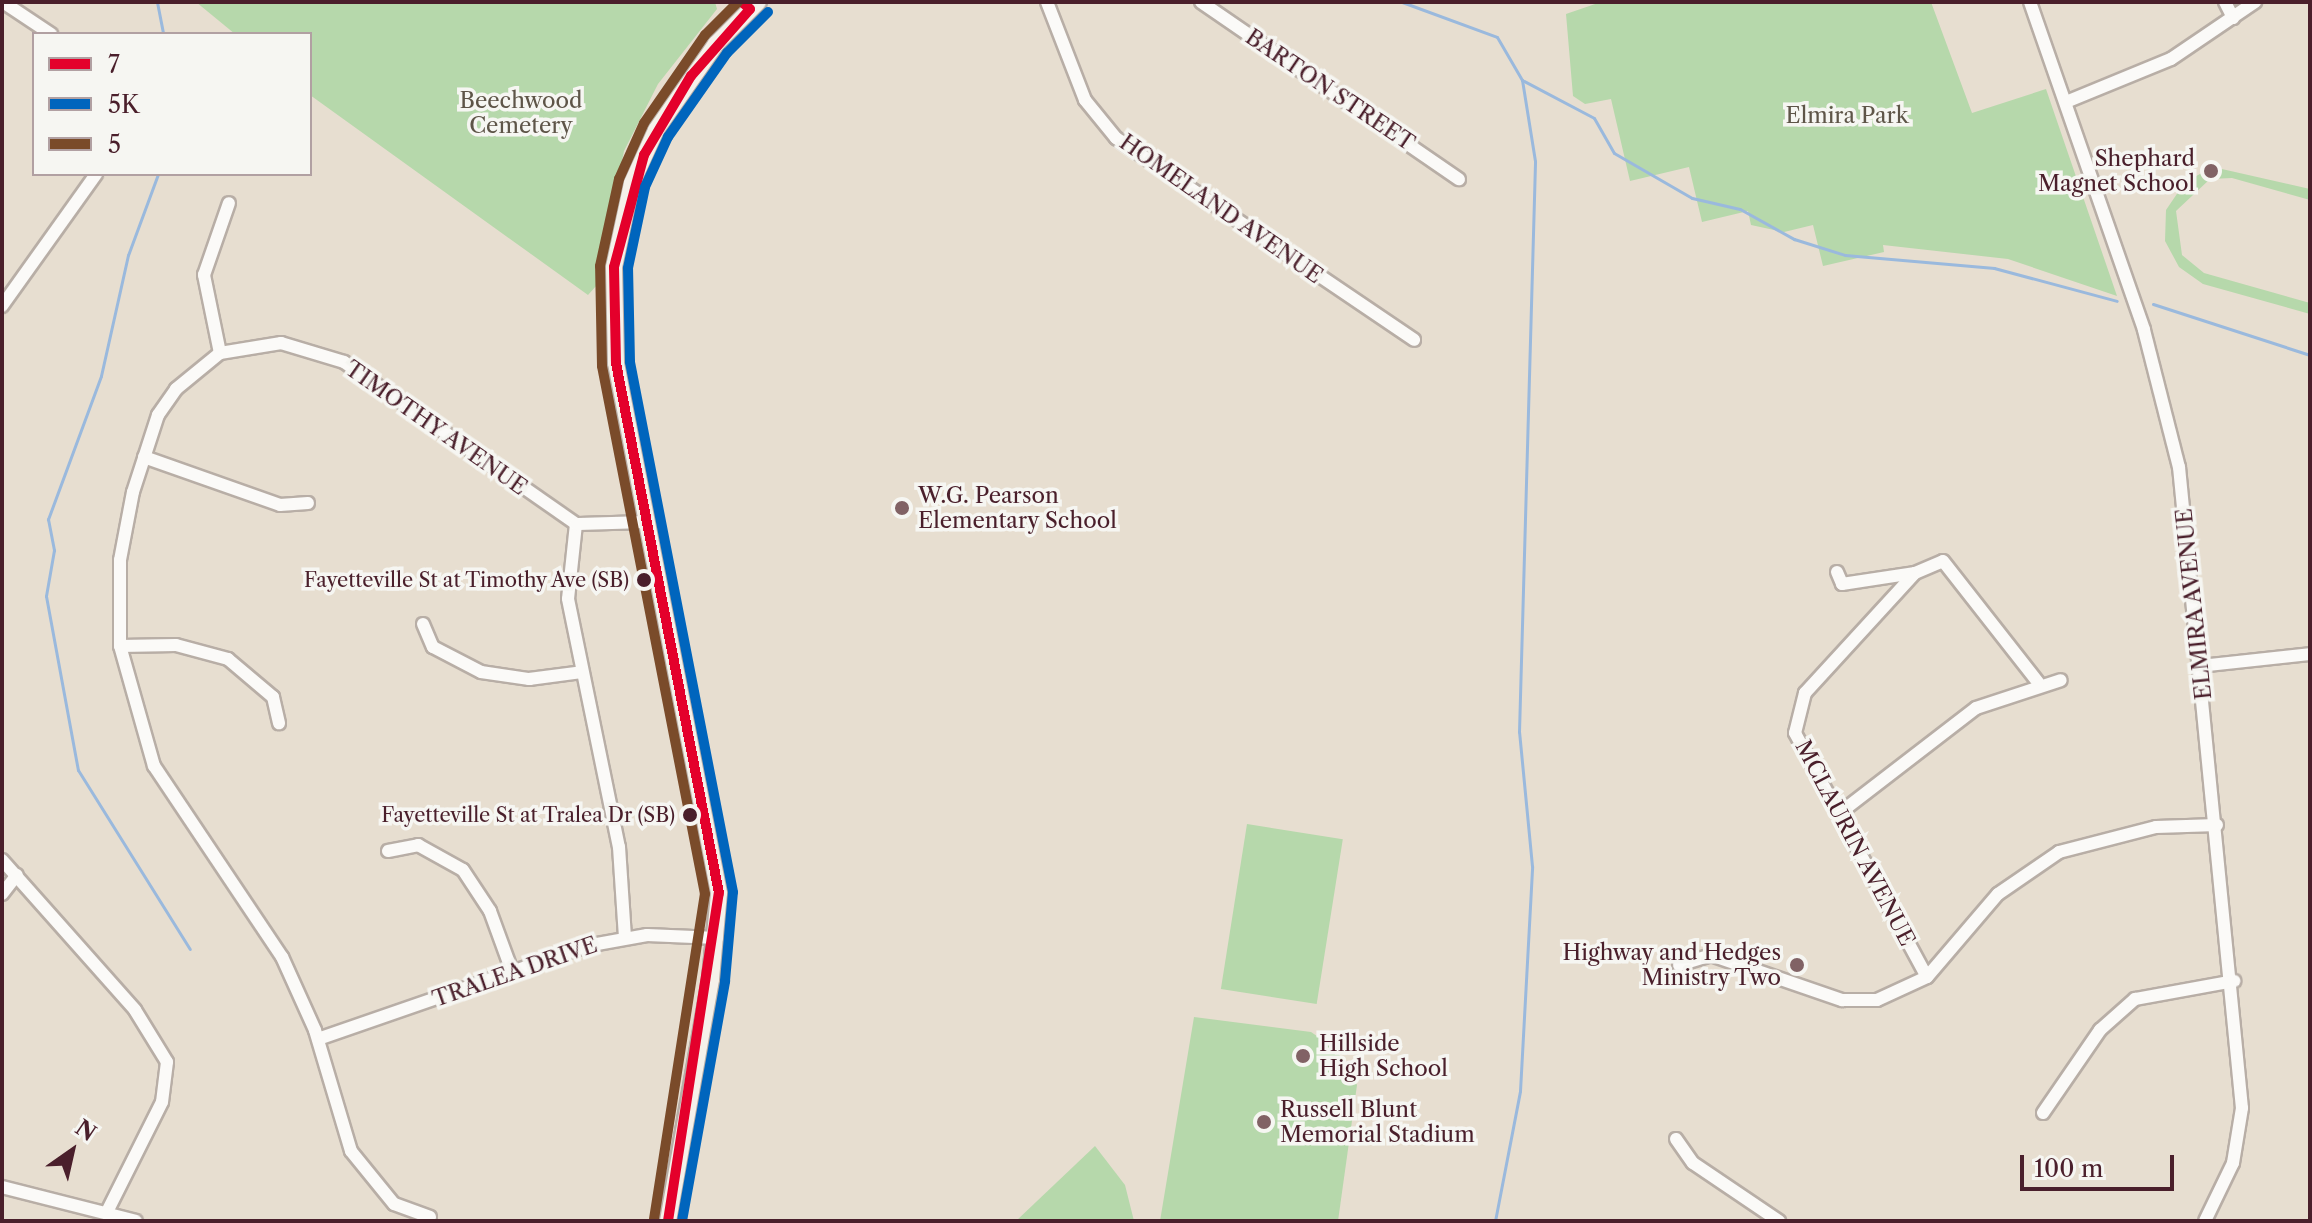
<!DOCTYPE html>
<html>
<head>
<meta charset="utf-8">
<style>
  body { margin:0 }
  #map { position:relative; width:2312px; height:1223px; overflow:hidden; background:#e7ded0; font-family:"Libre Caslon Text",serif }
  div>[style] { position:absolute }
  .green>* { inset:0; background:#b6d8ab; transform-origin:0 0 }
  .stream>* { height:3px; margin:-1.5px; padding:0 1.5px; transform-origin:1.5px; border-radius:1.5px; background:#9ab9dd }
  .roads { filter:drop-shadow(2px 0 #b8aea6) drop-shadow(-2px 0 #b8aea6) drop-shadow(0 2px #b8aea6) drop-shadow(0 -2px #b8aea6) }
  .minor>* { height:12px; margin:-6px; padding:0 6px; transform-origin:6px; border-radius:6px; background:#fbfaf8 }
  .secondary>* { height:16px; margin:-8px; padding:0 8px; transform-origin:8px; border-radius:8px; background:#f5f1ea }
  .bus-1>* { height:10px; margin:-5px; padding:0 5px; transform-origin:5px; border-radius:5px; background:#e4002b }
  .bus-2>* { height:10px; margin:-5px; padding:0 5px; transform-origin:5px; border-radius:5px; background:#0065bd }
  .bus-3>* { height:10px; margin:-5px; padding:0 5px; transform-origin:5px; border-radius:5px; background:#7a4b2a }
  .dots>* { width:22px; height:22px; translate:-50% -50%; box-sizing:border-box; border:4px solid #f6f6f2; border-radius:50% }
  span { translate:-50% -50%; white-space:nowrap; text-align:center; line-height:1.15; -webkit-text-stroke:7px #f6f6f2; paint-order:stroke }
  .bus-label { font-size:20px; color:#4a1f2b }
  .right { translate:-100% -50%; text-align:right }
  .street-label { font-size:22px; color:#4a1f2b }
  .park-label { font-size:22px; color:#5e5548 }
  .poi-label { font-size:22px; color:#4a1f2b }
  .left { translate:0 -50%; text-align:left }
  .frame { position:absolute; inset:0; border:4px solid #4a1f2b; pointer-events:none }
  .legend { position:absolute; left:32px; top:32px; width:280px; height:144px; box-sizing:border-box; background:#f6f6f2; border:2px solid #b1a0a2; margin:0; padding:10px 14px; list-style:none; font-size:24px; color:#4a1f2b }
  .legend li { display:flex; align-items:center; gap:16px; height:40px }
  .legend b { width:40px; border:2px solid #b1a0a2 }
  .north { position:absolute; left:32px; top:1111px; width:80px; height:80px; -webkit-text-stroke:6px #f6f6f2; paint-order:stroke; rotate:34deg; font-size:22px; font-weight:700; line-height:32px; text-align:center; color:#4a1f2b }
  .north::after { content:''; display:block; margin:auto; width:28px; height:36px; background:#4a1f2b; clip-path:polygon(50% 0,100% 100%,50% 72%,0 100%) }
  .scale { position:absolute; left:2020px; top:1155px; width:154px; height:36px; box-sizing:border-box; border:4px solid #4a1f2b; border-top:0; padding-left:10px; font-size:24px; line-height:28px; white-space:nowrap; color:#4a1f2b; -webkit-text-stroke:6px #f6f6f2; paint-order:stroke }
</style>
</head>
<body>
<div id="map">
  <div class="green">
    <div style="clip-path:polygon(196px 2px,715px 2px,717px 9px,658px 84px,624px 151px,597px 285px,588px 295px,310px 95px,310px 34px,235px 34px)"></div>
    <div style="clip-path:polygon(1601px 2px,1931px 2px,1972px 113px,2046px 89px,2117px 296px,2008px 259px,1883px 245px,1884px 252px,1823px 266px,1813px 225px,1784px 232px,1751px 225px,1748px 211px,1702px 222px,1689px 167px,1630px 181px,1611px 99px,1585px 104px,1573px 96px,1566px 14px)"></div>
    <div style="clip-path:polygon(2213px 167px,2310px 189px,2310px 200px,2232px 178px,2210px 179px,2176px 211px,2182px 255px,2204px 273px,2310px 303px,2310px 314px,2203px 284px,2179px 267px,2165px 241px,2166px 210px,2185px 182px)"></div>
    <div style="left:1247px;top:824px;width:97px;height:167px;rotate:9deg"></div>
    <div style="clip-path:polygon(1194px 1017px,1311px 1032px,1336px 1049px,1357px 1085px,1338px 1221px,1160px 1221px)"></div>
    <div style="clip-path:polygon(1095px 1146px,1125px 1185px,1134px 1221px,1016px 1221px)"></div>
  </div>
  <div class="stream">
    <div style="left:157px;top:2px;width:33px;rotate:79deg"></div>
    <div style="left:1402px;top:2px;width:101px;rotate:20.2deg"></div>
    <div style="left:1497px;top:37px;width:50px;rotate:59.8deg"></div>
    <div style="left:1522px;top:80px;width:81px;rotate:27.8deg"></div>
    <div style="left:1594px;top:118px;width:40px;rotate:60.3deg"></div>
    <div style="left:1614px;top:153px;width:90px;rotate:30deg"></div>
    <div style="left:1692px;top:198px;width:49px;rotate:12.9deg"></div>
    <div style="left:1740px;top:209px;width:62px;rotate:29.1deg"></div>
    <div style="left:1794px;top:239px;width:53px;rotate:17.4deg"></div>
    <div style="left:1845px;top:255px;width:150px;rotate:5deg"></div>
    <div style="left:1994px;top:268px;width:127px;rotate:15deg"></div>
    <div style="left:158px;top:174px;width:86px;rotate:110.3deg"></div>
    <div style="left:128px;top:255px;width:124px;rotate:102.6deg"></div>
    <div style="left:101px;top:376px;width:153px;rotate:110.3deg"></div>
    <div style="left:48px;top:519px;width:32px;rotate:79deg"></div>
    <div style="left:54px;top:550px;width:47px;rotate:99.9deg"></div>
    <div style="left:46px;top:596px;width:177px;rotate:79.6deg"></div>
    <div style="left:78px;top:770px;width:211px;rotate:58deg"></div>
    <div style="left:2153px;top:304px;width:165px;rotate:18deg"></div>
    <div style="left:1495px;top:1221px;width:132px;rotate:-79.1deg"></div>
    <div style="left:1520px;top:1091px;width:225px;rotate:-86.9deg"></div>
    <div style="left:1532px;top:866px;width:135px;rotate:-95.5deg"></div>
    <div style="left:1519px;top:732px;width:571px;rotate:-88.39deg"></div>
    <div style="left:1535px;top:161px;width:82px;rotate:-99.1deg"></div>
  </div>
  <div class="roads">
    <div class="minor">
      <div style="left:3px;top:2px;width:58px;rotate:33.7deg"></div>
      <div style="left:1047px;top:2px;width:105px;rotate:68.8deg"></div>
      <div style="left:1085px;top:100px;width:49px;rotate:50.8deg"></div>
      <div style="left:1116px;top:138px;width:360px;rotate:34.1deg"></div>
      <div style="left:1201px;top:2px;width:313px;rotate:34.5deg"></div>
      <div style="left:2030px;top:2px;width:347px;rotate:70.8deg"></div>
      <div style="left:2144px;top:330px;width:141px;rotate:75.7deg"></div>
      <div style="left:2179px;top:467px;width:644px;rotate:84.39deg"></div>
      <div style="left:2242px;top:1108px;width:56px;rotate:99.3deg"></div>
      <div style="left:2233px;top:1163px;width:64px;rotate:115.8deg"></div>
      <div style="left:2225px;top:2px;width:18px;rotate:63deg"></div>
      <div style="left:2066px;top:102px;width:113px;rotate:-22.3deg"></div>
      <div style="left:2171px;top:59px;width:102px;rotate:-34.2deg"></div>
      <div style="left:2px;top:306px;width:162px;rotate:-54.5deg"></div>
      <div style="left:220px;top:353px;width:80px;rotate:-101.6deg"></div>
      <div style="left:204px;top:275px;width:76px;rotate:-70.9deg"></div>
      <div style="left:144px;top:457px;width:144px;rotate:19.4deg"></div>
      <div style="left:280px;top:505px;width:28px;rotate:-4deg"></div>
      <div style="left:576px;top:524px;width:75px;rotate:96.1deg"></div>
      <div style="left:568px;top:599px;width:253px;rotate:78.4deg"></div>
      <div style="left:619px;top:847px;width:91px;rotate:86.2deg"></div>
      <div style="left:1837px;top:572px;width:13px;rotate:67deg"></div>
      <div style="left:1842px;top:584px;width:74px;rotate:-8.6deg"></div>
      <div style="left:1915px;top:573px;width:163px;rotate:132.5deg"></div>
      <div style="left:1805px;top:693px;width:41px;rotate:104deg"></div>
      <div style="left:1795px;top:733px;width:277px;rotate:61.6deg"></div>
      <div style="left:1915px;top:573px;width:30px;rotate:-23deg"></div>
      <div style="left:1943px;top:561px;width:154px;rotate:51.9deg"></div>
      <div style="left:423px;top:624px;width:25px;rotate:67deg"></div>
      <div style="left:433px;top:647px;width:54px;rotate:27.5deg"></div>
      <div style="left:481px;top:672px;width:49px;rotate:8.3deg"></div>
      <div style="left:529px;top:679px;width:53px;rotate:-7.5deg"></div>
      <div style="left:120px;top:646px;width:56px;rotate:-1deg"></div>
      <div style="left:176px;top:645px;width:54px;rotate:15.1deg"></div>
      <div style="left:228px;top:659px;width:59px;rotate:40.2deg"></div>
      <div style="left:273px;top:697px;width:27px;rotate:77deg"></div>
      <div style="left:2200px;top:666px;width:111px;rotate:-6.2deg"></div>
      <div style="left:1841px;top:812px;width:170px;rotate:-37.6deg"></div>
      <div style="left:1976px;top:708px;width:89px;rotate:-18.2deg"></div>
      <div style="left:388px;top:851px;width:31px;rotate:-11deg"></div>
      <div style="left:418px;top:845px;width:51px;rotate:29.1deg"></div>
      <div style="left:463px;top:870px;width:49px;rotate:56.6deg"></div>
      <div style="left:490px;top:911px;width:64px;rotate:69.9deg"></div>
      <div style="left:2px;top:860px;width:200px;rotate:48.4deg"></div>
      <div style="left:135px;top:1010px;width:61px;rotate:58.4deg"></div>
      <div style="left:167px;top:1062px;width:40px;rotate:97.1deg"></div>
      <div style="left:162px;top:1102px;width:121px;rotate:116.6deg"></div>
      <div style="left:2px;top:894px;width:24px;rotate:-52deg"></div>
      <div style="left:1679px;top:965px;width:34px;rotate:-17deg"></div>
      <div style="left:1711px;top:955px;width:139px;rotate:19deg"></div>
      <div style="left:1842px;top:1000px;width:35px"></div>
      <div style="left:1877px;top:1000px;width:55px;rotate:-24.7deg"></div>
      <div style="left:1927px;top:977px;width:109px;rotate:-49.5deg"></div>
      <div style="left:1998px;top:894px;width:74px;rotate:-34.5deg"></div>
      <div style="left:2059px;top:852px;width:100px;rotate:-14.5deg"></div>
      <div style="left:2156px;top:827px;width:61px;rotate:-1.9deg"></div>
      <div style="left:318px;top:1039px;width:284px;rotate:-19.1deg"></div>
      <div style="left:586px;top:946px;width:62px;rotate:-10.2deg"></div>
      <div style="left:647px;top:935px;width:70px;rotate:2.5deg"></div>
      <div style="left:2043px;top:1113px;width:101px;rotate:-55.5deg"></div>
      <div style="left:2100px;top:1030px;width:47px;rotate:-41.5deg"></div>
      <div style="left:2135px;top:999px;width:101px;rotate:-10.3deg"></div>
      <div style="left:1676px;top:1139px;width:29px;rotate:55deg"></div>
      <div style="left:1693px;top:1163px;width:104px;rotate:34deg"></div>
      <div style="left:2px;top:1187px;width:138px;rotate:14.2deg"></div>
      <div style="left:430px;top:1217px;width:38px;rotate:-160deg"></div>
      <div style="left:394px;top:1204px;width:68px;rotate:-129.1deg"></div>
      <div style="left:351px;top:1151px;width:126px;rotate:-106.6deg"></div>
      <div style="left:315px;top:1030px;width:80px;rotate:-114.3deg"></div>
      <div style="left:282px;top:957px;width:230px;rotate:-123.8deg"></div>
      <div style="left:154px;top:766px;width:125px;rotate:-105.8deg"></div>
      <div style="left:120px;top:646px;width:86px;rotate:-90deg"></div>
      <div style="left:120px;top:560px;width:69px;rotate:-79.2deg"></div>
      <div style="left:133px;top:492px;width:81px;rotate:-72deg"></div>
      <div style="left:158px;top:415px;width:32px;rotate:-55deg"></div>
      <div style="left:176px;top:389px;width:57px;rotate:-39.3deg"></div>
      <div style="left:220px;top:353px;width:62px;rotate:-9.3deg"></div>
      <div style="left:281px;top:343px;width:66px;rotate:16.8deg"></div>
      <div style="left:344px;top:362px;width:283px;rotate:34.9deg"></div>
      <div style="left:576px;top:524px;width:72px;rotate:-1.6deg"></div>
    </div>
    <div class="secondary">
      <div style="left:668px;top:1221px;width:246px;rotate:-79.9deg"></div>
      <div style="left:711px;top:979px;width:86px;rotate:-84.7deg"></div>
      <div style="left:719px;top:893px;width:540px;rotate:-101deg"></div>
      <div style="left:616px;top:363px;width:96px;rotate:-91.2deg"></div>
      <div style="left:614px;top:267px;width:86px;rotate:-77.9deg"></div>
      <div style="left:632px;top:183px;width:58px;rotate:-65.6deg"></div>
      <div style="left:656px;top:130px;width:105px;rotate:-55.1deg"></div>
      <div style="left:716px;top:44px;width:59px;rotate:-45deg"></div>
    </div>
  </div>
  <div class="bus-1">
    <div style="left:668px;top:1221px;width:332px;rotate:-81.2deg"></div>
    <div style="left:719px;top:893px;width:540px;rotate:-101deg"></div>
    <div style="left:616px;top:363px;width:96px;rotate:-91.2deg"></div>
    <div style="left:614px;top:267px;width:116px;rotate:-75deg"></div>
    <div style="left:644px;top:155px;width:92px;rotate:-59.3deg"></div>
    <div style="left:691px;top:76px;width:89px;rotate:-48.6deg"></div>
    <div style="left:750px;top:9px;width:11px;rotate:-139deg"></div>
  </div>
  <div class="bus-2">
    <div style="left:682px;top:1221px;width:244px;rotate:-79.8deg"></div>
    <div style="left:725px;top:981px;width:89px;rotate:-84.9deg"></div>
    <div style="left:733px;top:892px;width:540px;rotate:-101deg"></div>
    <div style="left:630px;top:362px;width:94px;rotate:-91.2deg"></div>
    <div style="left:628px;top:268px;width:83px;rotate:-78.1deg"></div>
    <div style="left:645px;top:187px;width:55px;rotate:-65.3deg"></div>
    <div style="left:668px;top:137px;width:103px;rotate:-54.9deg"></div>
    <div style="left:727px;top:53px;width:58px;rotate:-45deg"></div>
  </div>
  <div class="bus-3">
    <div style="left:654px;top:1219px;width:329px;rotate:-81.1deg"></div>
    <div style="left:705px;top:894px;width:538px;rotate:-101.04deg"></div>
    <div style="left:602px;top:366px;width:100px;rotate:-91.1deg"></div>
    <div style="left:600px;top:266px;width:89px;rotate:-77.7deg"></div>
    <div style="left:619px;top:179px;width:61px;rotate:-65.9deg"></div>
    <div style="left:644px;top:123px;width:107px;rotate:-55.3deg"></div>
    <div style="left:705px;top:35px;width:47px;rotate:-45deg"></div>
  </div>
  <div class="dots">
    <div style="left:2211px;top:171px;background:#816265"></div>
    <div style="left:902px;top:508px;background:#816265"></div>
    <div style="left:644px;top:580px;background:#4a1f2b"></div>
    <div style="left:690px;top:815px;background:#4a1f2b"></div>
    <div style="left:1797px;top:965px;background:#816265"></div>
    <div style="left:1303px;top:1056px;background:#816265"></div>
    <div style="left:1264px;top:1122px;background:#816265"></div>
  </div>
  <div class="bus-label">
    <span class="right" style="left:629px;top:580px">Fayetteville St at Timothy Ave (SB)</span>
    <span class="right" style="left:675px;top:815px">Fayetteville St at Tralea Dr (SB)</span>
  </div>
  <div class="street-label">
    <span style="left:1330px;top:90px;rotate:34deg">BARTON STREET</span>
    <span style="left:1221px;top:209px;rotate:35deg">HOMELAND AVENUE</span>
    <span style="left:436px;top:428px;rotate:35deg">TIMOTHY AVENUE</span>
    <span style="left:2194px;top:604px;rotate:-96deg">ELMIRA AVENUE</span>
    <span style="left:1855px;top:843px;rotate:62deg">MCLAURIN AVENUE</span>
    <span style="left:515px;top:972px;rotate:-19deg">TRALEA DRIVE</span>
  </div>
  <div class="park-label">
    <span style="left:521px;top:113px">Beechwood<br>Cemetery</span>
    <span style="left:1847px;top:116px">Elmira Park</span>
  </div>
  <div class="poi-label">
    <span class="right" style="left:2195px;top:171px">Shephard<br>Magnet School</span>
    <span class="left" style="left:918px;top:508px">W.G. Pearson<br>Elementary School</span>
    <span class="right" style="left:1781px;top:965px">Highway and Hedges<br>Ministry Two</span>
    <span class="left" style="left:1319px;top:1056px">Hillside<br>High School</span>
    <span class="left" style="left:1280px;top:1122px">Russell Blunt<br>Memorial Stadium</span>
  </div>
  <div class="frame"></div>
  <ul class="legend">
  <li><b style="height:10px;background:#e4002b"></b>7</li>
  <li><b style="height:10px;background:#0065bd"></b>5K</li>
  <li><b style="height:10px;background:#7a4b2a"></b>5</li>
  </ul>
  <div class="north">N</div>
  <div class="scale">100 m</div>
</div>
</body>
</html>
